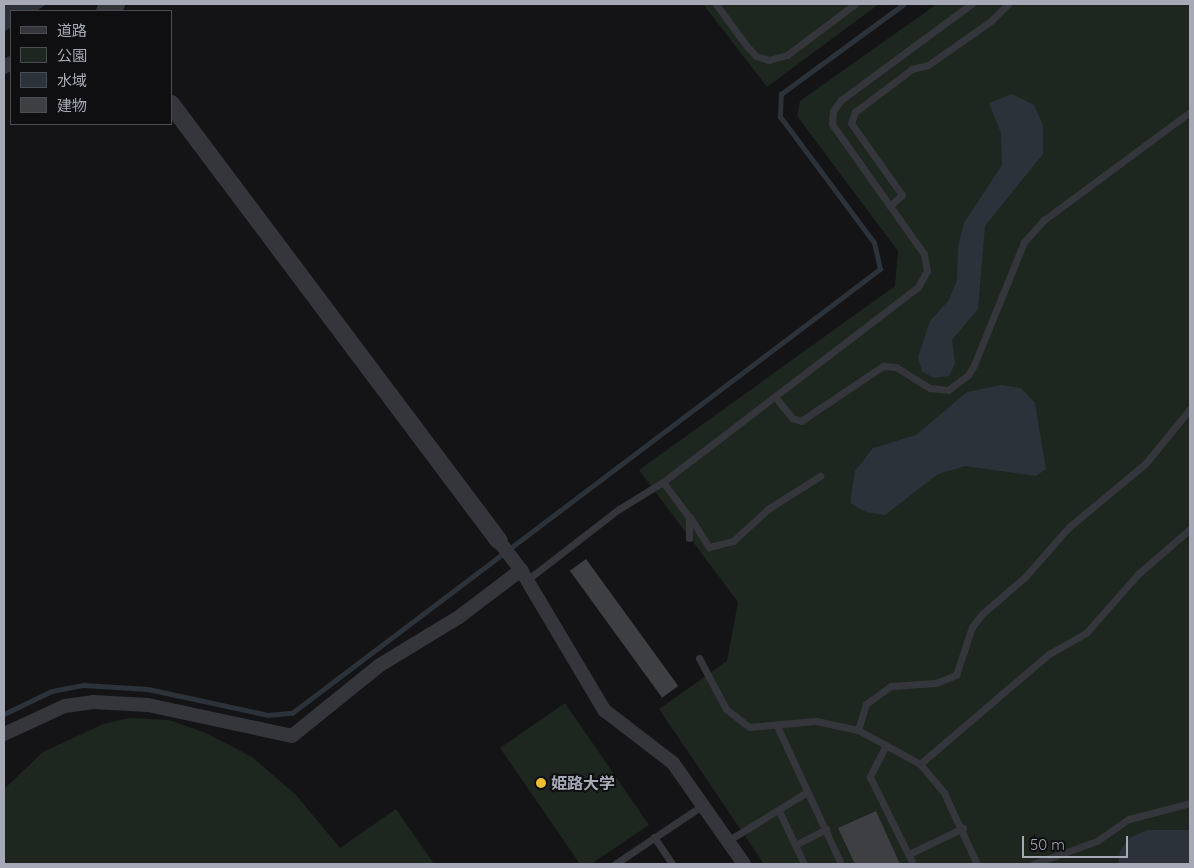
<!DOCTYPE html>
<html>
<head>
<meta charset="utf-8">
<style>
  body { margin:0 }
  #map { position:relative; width:1194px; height:868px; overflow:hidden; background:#141416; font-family:Quicksand,"Noto Sans JP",sans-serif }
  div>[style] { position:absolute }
  .green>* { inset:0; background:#1e2620 }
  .water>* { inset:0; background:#2b323a }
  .stream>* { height:4.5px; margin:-2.25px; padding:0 2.25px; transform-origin:2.25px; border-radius:2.25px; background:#2b323a }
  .building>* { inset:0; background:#3e3f43; transform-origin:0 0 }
  .service>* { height:7px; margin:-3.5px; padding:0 3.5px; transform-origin:3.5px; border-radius:3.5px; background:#35363b }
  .minor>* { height:14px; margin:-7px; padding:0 7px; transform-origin:7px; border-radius:7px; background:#35363b }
  .tertiary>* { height:18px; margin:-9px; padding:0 9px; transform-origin:9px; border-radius:9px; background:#35363b }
  .dots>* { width:14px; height:14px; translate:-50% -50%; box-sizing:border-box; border:2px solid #0f0f11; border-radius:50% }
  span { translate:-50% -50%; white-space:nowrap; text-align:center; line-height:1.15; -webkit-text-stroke:4px #0f0f11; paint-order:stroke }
  .poi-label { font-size:16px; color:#a6aab6; font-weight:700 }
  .left { translate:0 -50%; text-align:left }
  .frame { position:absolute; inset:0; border:5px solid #a6aab6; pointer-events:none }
  .legend { position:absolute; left:10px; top:10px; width:162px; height:115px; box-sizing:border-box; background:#0f0f11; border:1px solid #4b4d53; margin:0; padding:6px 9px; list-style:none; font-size:15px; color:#a6aab6 }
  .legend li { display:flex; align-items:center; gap:10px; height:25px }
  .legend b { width:25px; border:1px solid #4b4d53 }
  .scale { position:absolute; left:1022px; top:836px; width:106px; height:22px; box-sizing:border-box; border:2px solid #a6aab6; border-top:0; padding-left:6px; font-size:15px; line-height:18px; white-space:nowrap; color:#a6aab6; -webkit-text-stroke:4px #0f0f11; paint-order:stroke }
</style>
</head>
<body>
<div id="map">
  <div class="green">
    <div style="clip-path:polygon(703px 4px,879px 4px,767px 87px)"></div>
    <div style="clip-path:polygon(937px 4px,1190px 4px,1190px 864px,764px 864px,659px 709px,727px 661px,738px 602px,639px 470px,895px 286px,898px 251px,797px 116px,800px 101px)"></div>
    <div style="clip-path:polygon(565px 703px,649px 825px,591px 864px,580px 864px,500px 748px)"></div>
    <div style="clip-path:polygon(129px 718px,169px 720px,206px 733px,252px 757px,296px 795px,340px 848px,396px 809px,434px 864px,4px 864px,4px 789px,43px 752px,103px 724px)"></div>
  </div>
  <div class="water">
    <div style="clip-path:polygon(4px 4px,47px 4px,36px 11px,11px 11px,11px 27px,4px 32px)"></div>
    <div style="clip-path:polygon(1012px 94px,1034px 105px,1043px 125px,1043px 154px,985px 226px,978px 309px,952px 340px,955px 364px,949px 376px,934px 378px,922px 372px,918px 357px,930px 321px,949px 300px,957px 280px,958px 247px,964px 223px,1002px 165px,1001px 133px,989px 103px)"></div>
    <div style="clip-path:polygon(1001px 385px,1021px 388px,1035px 403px,1046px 469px,1036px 476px,965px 466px,938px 474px,885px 515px,866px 512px,850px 503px,855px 471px,873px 448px,916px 435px,967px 392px)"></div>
    <div style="clip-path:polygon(1147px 830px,1190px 830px,1190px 864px,1118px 864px,1120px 851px,1129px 838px)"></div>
  </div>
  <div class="stream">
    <div style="left:4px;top:714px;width:53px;rotate:-25.6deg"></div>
    <div style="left:52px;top:691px;width:33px;rotate:-11deg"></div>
    <div style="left:84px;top:685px;width:64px;rotate:3.6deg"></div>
    <div style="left:148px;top:689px;width:123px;rotate:12.2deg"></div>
    <div style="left:268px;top:715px;width:24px;rotate:-5deg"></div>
    <div style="left:292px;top:713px;width:737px;rotate:-37.06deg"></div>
    <div style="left:880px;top:269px;width:27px;rotate:-103deg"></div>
    <div style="left:874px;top:243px;width:157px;rotate:-126.7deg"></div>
    <div style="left:780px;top:117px;width:23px;rotate:-88deg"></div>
    <div style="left:781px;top:94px;width:152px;rotate:-36.2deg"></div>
  </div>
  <div class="building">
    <div style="left:586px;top:559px;width:157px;height:20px;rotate:54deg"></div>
    <div style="clip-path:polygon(876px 811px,900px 864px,855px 864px,838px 828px)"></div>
  </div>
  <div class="service">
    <div style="left:716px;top:4px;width:51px;rotate:53.8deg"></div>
    <div style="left:746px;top:45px;width:15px;rotate:48deg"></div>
    <div style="left:756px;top:56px;width:14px;rotate:17deg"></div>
    <div style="left:769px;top:60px;width:19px;rotate:-16deg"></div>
    <div style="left:787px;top:55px;width:85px;rotate:-36.9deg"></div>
    <div style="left:890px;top:206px;width:16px;rotate:-43deg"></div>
    <div style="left:902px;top:195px;width:88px;rotate:-125.3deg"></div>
    <div style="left:851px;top:123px;width:12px;rotate:-70deg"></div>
    <div style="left:855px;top:112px;width:71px;rotate:-37deg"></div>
    <div style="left:912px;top:69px;width:16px;rotate:-14deg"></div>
    <div style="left:928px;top:65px;width:77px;rotate:-34.9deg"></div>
    <div style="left:991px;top:21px;width:24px;rotate:-45deg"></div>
    <div style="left:776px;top:398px;width:26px;rotate:51deg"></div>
    <div style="left:792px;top:418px;width:9px;rotate:18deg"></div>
    <div style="left:801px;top:421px;width:99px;rotate:-33.9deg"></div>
    <div style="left:883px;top:366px;width:13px;rotate:4deg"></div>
    <div style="left:896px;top:367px;width:40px;rotate:32deg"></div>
    <div style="left:930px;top:388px;width:18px;rotate:6deg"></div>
    <div style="left:948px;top:390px;width:25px;rotate:-37deg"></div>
    <div style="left:968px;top:375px;width:12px;rotate:-59deg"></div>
    <div style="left:974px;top:365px;width:133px;rotate:-67.9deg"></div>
    <div style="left:1024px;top:242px;width:30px;rotate:-48deg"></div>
    <div style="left:1044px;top:220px;width:182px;rotate:-36.5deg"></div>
    <div style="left:663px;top:482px;width:321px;rotate:-37.4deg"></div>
    <div style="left:918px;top:287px;width:18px;rotate:-61deg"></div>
    <div style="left:927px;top:271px;width:17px;rotate:-100deg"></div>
    <div style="left:924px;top:254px;width:159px;rotate:-125.3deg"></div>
    <div style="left:832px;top:124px;width:13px;rotate:-86deg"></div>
    <div style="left:833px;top:111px;width:14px;rotate:-54deg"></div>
    <div style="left:841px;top:100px;width:162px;rotate:-36.4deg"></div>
    <div style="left:690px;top:517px;width:36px;rotate:58deg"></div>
    <div style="left:709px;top:547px;width:25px;rotate:-14deg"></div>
    <div style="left:733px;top:541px;width:47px;rotate:-42.4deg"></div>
    <div style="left:768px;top:509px;width:62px;rotate:-32.4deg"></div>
    <div style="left:527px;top:580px;width:116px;rotate:-37.7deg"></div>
    <div style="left:619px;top:509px;width:52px;rotate:-31.5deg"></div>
    <div style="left:663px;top:482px;width:44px;rotate:53.4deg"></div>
    <div style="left:689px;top:517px;width:21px;rotate:90deg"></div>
    <div style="left:699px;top:658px;width:58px;rotate:62.1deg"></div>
    <div style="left:726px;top:709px;width:29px;rotate:38deg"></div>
    <div style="left:749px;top:727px;width:67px;rotate:-5.1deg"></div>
    <div style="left:816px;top:721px;width:43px;rotate:12.1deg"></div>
    <div style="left:858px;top:730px;width:71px;rotate:28.7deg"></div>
    <div style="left:920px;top:764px;width:38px;rotate:50deg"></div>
    <div style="left:944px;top:793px;width:78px;rotate:65.1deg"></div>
    <div style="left:777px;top:726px;width:152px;rotate:65.1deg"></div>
    <div style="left:858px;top:730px;width:27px;rotate:-73deg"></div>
    <div style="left:866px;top:704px;width:31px;rotate:-36deg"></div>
    <div style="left:891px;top:686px;width:45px;rotate:-3.8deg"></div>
    <div style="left:936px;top:683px;width:22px;rotate:-22deg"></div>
    <div style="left:956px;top:675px;width:51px;rotate:-71.6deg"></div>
    <div style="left:972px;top:627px;width:16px;rotate:-52deg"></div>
    <div style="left:982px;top:614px;width:57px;rotate:-40.7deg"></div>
    <div style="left:1025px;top:577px;width:67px;rotate:-48.7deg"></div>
    <div style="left:1069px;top:527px;width:99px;rotate:-39.7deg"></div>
    <div style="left:1145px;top:464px;width:71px;rotate:-50.7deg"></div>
    <div style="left:886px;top:745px;width:36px;rotate:117deg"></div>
    <div style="left:870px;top:777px;width:97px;rotate:63.7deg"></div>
    <div style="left:920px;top:764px;width:170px;rotate:-40.5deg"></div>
    <div style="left:1049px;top:654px;width:43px;rotate:-29.6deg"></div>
    <div style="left:1086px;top:633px;width:79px;rotate:-48.6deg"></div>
    <div style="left:1138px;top:574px;width:69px;rotate:-40.9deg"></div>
    <div style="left:779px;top:811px;width:59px;rotate:64.7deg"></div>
    <div style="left:654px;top:837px;width:32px;rotate:56deg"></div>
    <div style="left:729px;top:840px;width:92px;rotate:-31.6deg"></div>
    <div style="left:795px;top:845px;width:35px;rotate:-27deg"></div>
    <div style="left:909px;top:854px;width:60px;rotate:-25.7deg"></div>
    <div style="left:615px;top:864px;width:106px;rotate:-33.8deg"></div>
    <div style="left:1033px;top:864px;width:68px;rotate:-19.8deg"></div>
    <div style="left:1097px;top:841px;width:39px;rotate:-35deg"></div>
    <div style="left:1129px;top:819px;width:63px;rotate:-14.7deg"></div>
  </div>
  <div class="minor">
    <div style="left:4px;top:67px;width:8px;rotate:-30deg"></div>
    <div style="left:499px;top:541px;width:36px;rotate:53deg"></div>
    <div style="left:521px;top:570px;width:163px;rotate:59.3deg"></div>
    <div style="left:604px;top:710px;width:87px;rotate:37.5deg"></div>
    <div style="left:673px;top:763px;width:123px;rotate:54.9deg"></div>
    <div style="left:4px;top:734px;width:67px;rotate:-24.7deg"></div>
    <div style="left:65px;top:706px;width:28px;rotate:-8deg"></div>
    <div style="left:93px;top:702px;width:55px;rotate:3.1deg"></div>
    <div style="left:148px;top:705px;width:147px;rotate:12.1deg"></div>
    <div style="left:292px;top:736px;width:113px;rotate:-38.9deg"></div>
    <div style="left:380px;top:665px;width:92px;rotate:-31.3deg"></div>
    <div style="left:459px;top:617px;width:78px;rotate:-37.2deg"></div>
  </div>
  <div class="tertiary">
    <div style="left:105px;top:11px;width:13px;rotate:-32deg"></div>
    <div style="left:171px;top:104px;width:546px;rotate:53.11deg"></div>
  </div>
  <div class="dots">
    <div style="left:541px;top:783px;background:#f0be33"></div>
  </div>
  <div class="poi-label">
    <span class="left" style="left:551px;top:783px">姫路大学</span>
  </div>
  <div class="frame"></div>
  <ul class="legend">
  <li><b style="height:6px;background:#35363b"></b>道路</li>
  <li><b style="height:14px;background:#1e2620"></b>公園</li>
  <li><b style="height:14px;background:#2b323a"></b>水域</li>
  <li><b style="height:14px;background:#3e3f43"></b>建物</li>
  </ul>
  <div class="scale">50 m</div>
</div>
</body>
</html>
